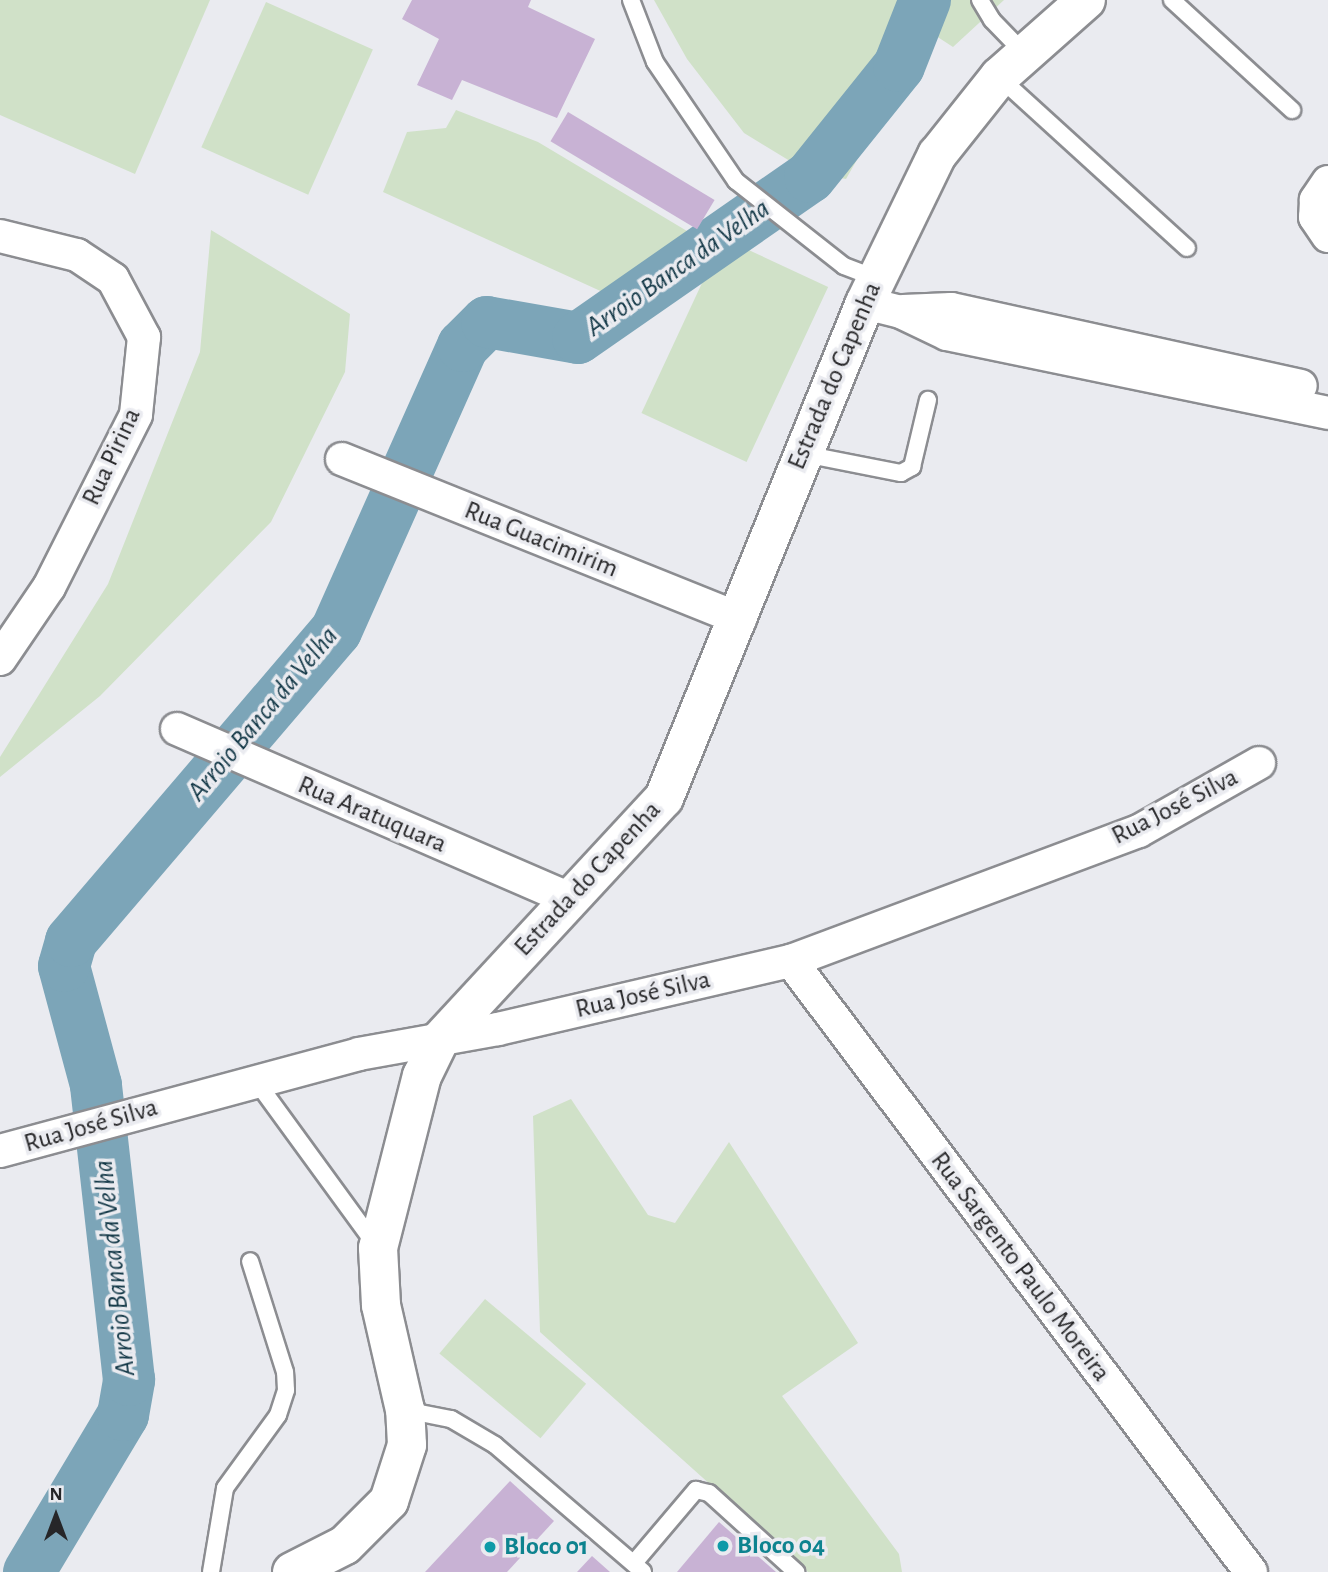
<!DOCTYPE html>
<html>
<head>
<meta charset="utf-8">
<style>
  body { margin:0 }
  #map { position:relative; width:1328px; height:1572px; overflow:hidden; background:#eaebf0; font-family:"Alegreya Sans",sans-serif }
  div>[style] { position:absolute }
  .green>* { inset:0; background:#d0e1c8; transform-origin:0 0 }
  .river>* { height:52px; margin:-26px; padding:0 26px; transform-origin:26px; border-radius:26px; background:#7ca5b8 }
  .building>* { inset:0; background:#c8b2d4; transform-origin:0 0 }
  .roads { filter:drop-shadow(2px 0 #8c8d91) drop-shadow(-2px 0 #8c8d91) drop-shadow(0 2px #8c8d91) drop-shadow(0 -2px #8c8d91) }
  .service>* { height:16px; margin:-8px; padding:0 8px; transform-origin:8px; border-radius:8px; background:#fff }
  .minor>* { height:32px; margin:-16px; padding:0 16px; transform-origin:16px; border-radius:16px; background:#fff }
  .tertiary>* { height:38px; margin:-19px; padding:0 19px; transform-origin:19px; border-radius:19px; background:#fff }
  .dots>* { width:19px; height:19px; translate:-50% -50%; box-sizing:border-box; border:4px solid #eaebf0; border-radius:50% }
  span { translate:-50% -50%; white-space:nowrap; text-align:center; line-height:1.15; -webkit-text-stroke:7px #eaebf0; paint-order:stroke }
  .street-label { font-size:26px; color:#262628 }
  .culture-label { font-size:26px; color:#0d838f; font-weight:700 }
  .left { translate:0 -50%; text-align:left }
  .water-label { font-size:28px; color:#123746; font-style:italic }
  .north { position:absolute; left:21px; top:1481px; width:70px; height:70px; -webkit-text-stroke:5px #eaebf0; paint-order:stroke; rotate:0deg; font-size:19px; font-weight:700; line-height:28px; text-align:center; color:#262628 }
  .north::after { content:''; display:block; margin:auto; width:24px; height:32px; background:#262628; clip-path:polygon(50% 0,100% 100%,50% 72%,0 100%) }
</style>
</head>
<body>
<div id="map">
  <div class="green">
    <div style="clip-path:polygon(0 0,210px 0,135px 174px,0 115px)"></div>
    <div style="clip-path:polygon(654px 0,1004px 0,953px 47px,930px 32px,846px 179px,808px 172px,744px 133px,687px 59px)"></div>
    <div style="left:266px;top:2px;width:117px;height:159px;rotate:24deg"></div>
    <div style="clip-path:polygon(456px 110px,538px 142px,692px 234px,618px 299px,383px 192px,407px 132px,446px 128px)"></div>
    <div style="clip-path:polygon(211px 230px,350px 314px,345px 372px,271px 522px,100px 696px,0 777px,0 757px,108px 584px,200px 352px)"></div>
    <div style="left:723px;top:238px;width:116px;height:193px;rotate:25deg"></div>
    <div style="clip-path:polygon(571px 1099px,648px 1215px,675px 1223px,729px 1142px,858px 1343px,782px 1396px,899px 1554px,902px 1572px,808px 1572px,540px 1332px,533px 1116px)"></div>
    <div style="left:485px;top:1299px;width:132px;height:71px;rotate:40deg"></div>
  </div>
  <div class="river">
    <div style="left:29px;top:1572px;width:183px;rotate:-59.1deg"></div>
    <div style="left:123px;top:1415px;width:36px;rotate:-80deg"></div>
    <div style="left:129px;top:1380px;width:297px;rotate:-96.4deg"></div>
    <div style="left:96px;top:1085px;width:123px;rotate:-105.1deg"></div>
    <div style="left:64px;top:966px;width:26px;rotate:-74deg"></div>
    <div style="left:71px;top:941px;width:408px;rotate:-49.5deg"></div>
    <div style="left:336px;top:631px;width:312px;rotate:-66deg"></div>
    <div style="left:463px;top:346px;width:34px;rotate:-45deg"></div>
    <div style="left:487px;top:322px;width:92px;rotate:10deg"></div>
    <div style="left:578px;top:338px;width:282px;rotate:-34.8deg"></div>
    <div style="left:810px;top:177px;width:142px;rotate:-51.3deg"></div>
    <div style="left:899px;top:66px;width:71px;rotate:-68.5deg"></div>
  </div>
  <div class="building">
    <div style="clip-path:polygon(412px 0,531px 0,528px 7px,595px 39px,557px 118px,462px 80px,452px 100px,417px 85px,439px 39px,402px 19px)"></div>
    <div style="left:568px;top:112px;width:171px;height:34px;rotate:31deg"></div>
    <div style="clip-path:polygon(510px 1481px,554px 1521px,507px 1572px,425px 1572px)"></div>
    <div style="clip-path:polygon(719px 1522px,776px 1572px,677px 1572px)"></div>
    <div style="clip-path:polygon(592px 1556px,610px 1572px,577px 1572px)"></div>
  </div>
  <div class="roads">
    <div class="service">
      <div style="left:631px;top:0;width:66px;rotate:68.8deg"></div>
      <div style="left:655px;top:62px;width:144px;rotate:55.8deg"></div>
      <div style="left:736px;top:181px;width:137px;rotate:38.2deg"></div>
      <div style="left:844px;top:266px;width:33px;rotate:21deg"></div>
      <div style="left:980px;top:0;width:23px;rotate:59deg"></div>
      <div style="left:992px;top:20px;width:47px;rotate:45.9deg"></div>
      <div style="left:1172px;top:0;width:163px;rotate:42.5deg"></div>
      <div style="left:999px;top:77px;width:254px;rotate:42.3deg"></div>
      <div style="left:804px;top:454px;width:99px;rotate:11.1deg"></div>
      <div style="left:901px;top:473px;width:13px;rotate:-29deg"></div>
      <div style="left:912px;top:467px;width:69px;rotate:-76.6deg"></div>
      <div style="left:256px;top:1081px;width:200px;rotate:53.9deg"></div>
      <div style="left:405px;top:1410px;width:47px;rotate:11.1deg"></div>
      <div style="left:451px;top:1419px;width:51px;rotate:30.6deg"></div>
      <div style="left:495px;top:1445px;width:195px;rotate:40.6deg"></div>
      <div style="left:634px;top:1563px;width:96px;rotate:-49.7deg"></div>
      <div style="left:696px;top:1490px;width:13px;rotate:13deg"></div>
      <div style="left:709px;top:1493px;width:118px;rotate:42.2deg"></div>
      <div style="left:211px;top:1572px;width:85px;rotate:-80.5deg"></div>
      <div style="left:225px;top:1488px;width:90px;rotate:-54deg"></div>
      <div style="left:278px;top:1415px;width:26px;rotate:-72deg"></div>
      <div style="left:286px;top:1390px;width:18px;rotate:-93deg"></div>
      <div style="left:285px;top:1372px;width:116px;rotate:-107.5deg"></div>
    </div>
    <div class="minor">
      <div style="left:1328px;top:182px;width:22px;rotate:124deg"></div>
      <div style="left:1316px;top:200px;width:17px;rotate:93deg"></div>
      <div style="left:1315px;top:217px;width:23px;rotate:56deg"></div>
      <div style="left:0;top:236px;width:79px;rotate:13.9deg"></div>
      <div style="left:77px;top:255px;width:43px;rotate:33.7deg"></div>
      <div style="left:113px;top:279px;width:66px;rotate:61.9deg"></div>
      <div style="left:144px;top:337px;width:78px;rotate:95.9deg"></div>
      <div style="left:136px;top:415px;width:193px;rotate:116.8deg"></div>
      <div style="left:49px;top:587px;width:87px;rotate:124.2deg"></div>
      <div style="left:865px;top:303px;width:37px;rotate:14deg"></div>
      <div style="left:901px;top:312px;width:51px;rotate:25.6deg"></div>
      <div style="left:947px;top:334px;width:389px;rotate:11.7deg"></div>
      <div style="left:903px;top:311px;width:48px;rotate:-2.4deg"></div>
      <div style="left:951px;top:309px;width:358px;rotate:12.4deg"></div>
      <div style="left:342px;top:459px;width:429px;rotate:21.9deg"></div>
      <div style="left:177px;top:729px;width:426px;rotate:23.4deg"></div>
      <div style="left:791px;top:961px;width:765px;rotate:53.03deg"></div>
      <div style="left:0;top:1151px;width:372px;rotate:-15.1deg"></div>
      <div style="left:359px;top:1054px;width:141px;rotate:-10.2deg"></div>
      <div style="left:498px;top:1029px;width:301px;rotate:-13.1deg"></div>
      <div style="left:791px;top:961px;width:371px;rotate:-20.5deg"></div>
      <div style="left:1139px;top:831px;width:138px;rotate:-29.5deg"></div>
    </div>
    <div class="tertiary">
      <div style="left:292px;top:1572px;width:59px;rotate:-27deg"></div>
      <div style="left:345px;top:1545px;width:62px;rotate:-45deg"></div>
      <div style="left:389px;top:1501px;width:59px;rotate:-72.2deg"></div>
      <div style="left:407px;top:1445px;width:35px;rotate:-93deg"></div>
      <div style="left:405px;top:1410px;width:108px;rotate:-102.9deg"></div>
      <div style="left:381px;top:1305px;width:57px;rotate:-93deg"></div>
      <div style="left:378px;top:1248px;width:178px;rotate:-75.7deg"></div>
      <div style="left:422px;top:1076px;width:39px;rotate:-64deg"></div>
      <div style="left:439px;top:1041px;width:331px;rotate:-47.2deg"></div>
      <div style="left:664px;top:798px;width:534px;rotate:-67.9deg"></div>
      <div style="left:865px;top:303px;width:165px;rotate:-64.1deg"></div>
      <div style="left:937px;top:155px;width:100px;rotate:-51.5deg"></div>
      <div style="left:999px;top:77px;width:116px;rotate:-41.5deg"></div>
    </div>
  </div>
  <div class="dots">
    <div style="left:723px;top:1546px;background:#0f9aa8"></div>
    <div style="left:490px;top:1547px;background:#0f9aa8"></div>
  </div>
  <div class="street-label">
    <span style="left:835px;top:376px;rotate:-67deg">Estrada do Capenha</span>
    <span style="left:112px;top:457px;rotate:-65deg">Rua Pirina</span>
    <span style="left:541px;top:540px;rotate:22deg">Rua Guacimirim</span>
    <span style="left:1175px;top:807px;rotate:-27deg">Rua José Silva</span>
    <span style="left:372px;top:815px;rotate:23deg">Rua Aratuquara</span>
    <span style="left:588px;top:879px;rotate:-47deg">Estrada do Capenha</span>
    <span style="left:643px;top:995px;rotate:-13deg">Rua José Silva</span>
    <span style="left:91px;top:1126px;rotate:-16deg">Rua José Silva</span>
    <span style="left:1020px;top:1267px;rotate:53deg">Rua Sargento Paulo Moreira</span>
  </div>
  <div class="culture-label">
    <span class="left" style="left:737px;top:1546px">Bloco 04</span>
    <span class="left" style="left:504px;top:1547px">Bloco 01</span>
  </div>
  <div class="water-label">
    <span style="left:678px;top:268px;rotate:-35deg">Arroio Banca da Velha</span>
    <span style="left:263px;top:714px;rotate:-50deg">Arroio Banca da Velha</span>
    <span style="left:115px;top:1268px;rotate:-96deg">Arroio Banca da Velha</span>
  </div>
  <div class="north">N</div>
</div>
</body>
</html>
